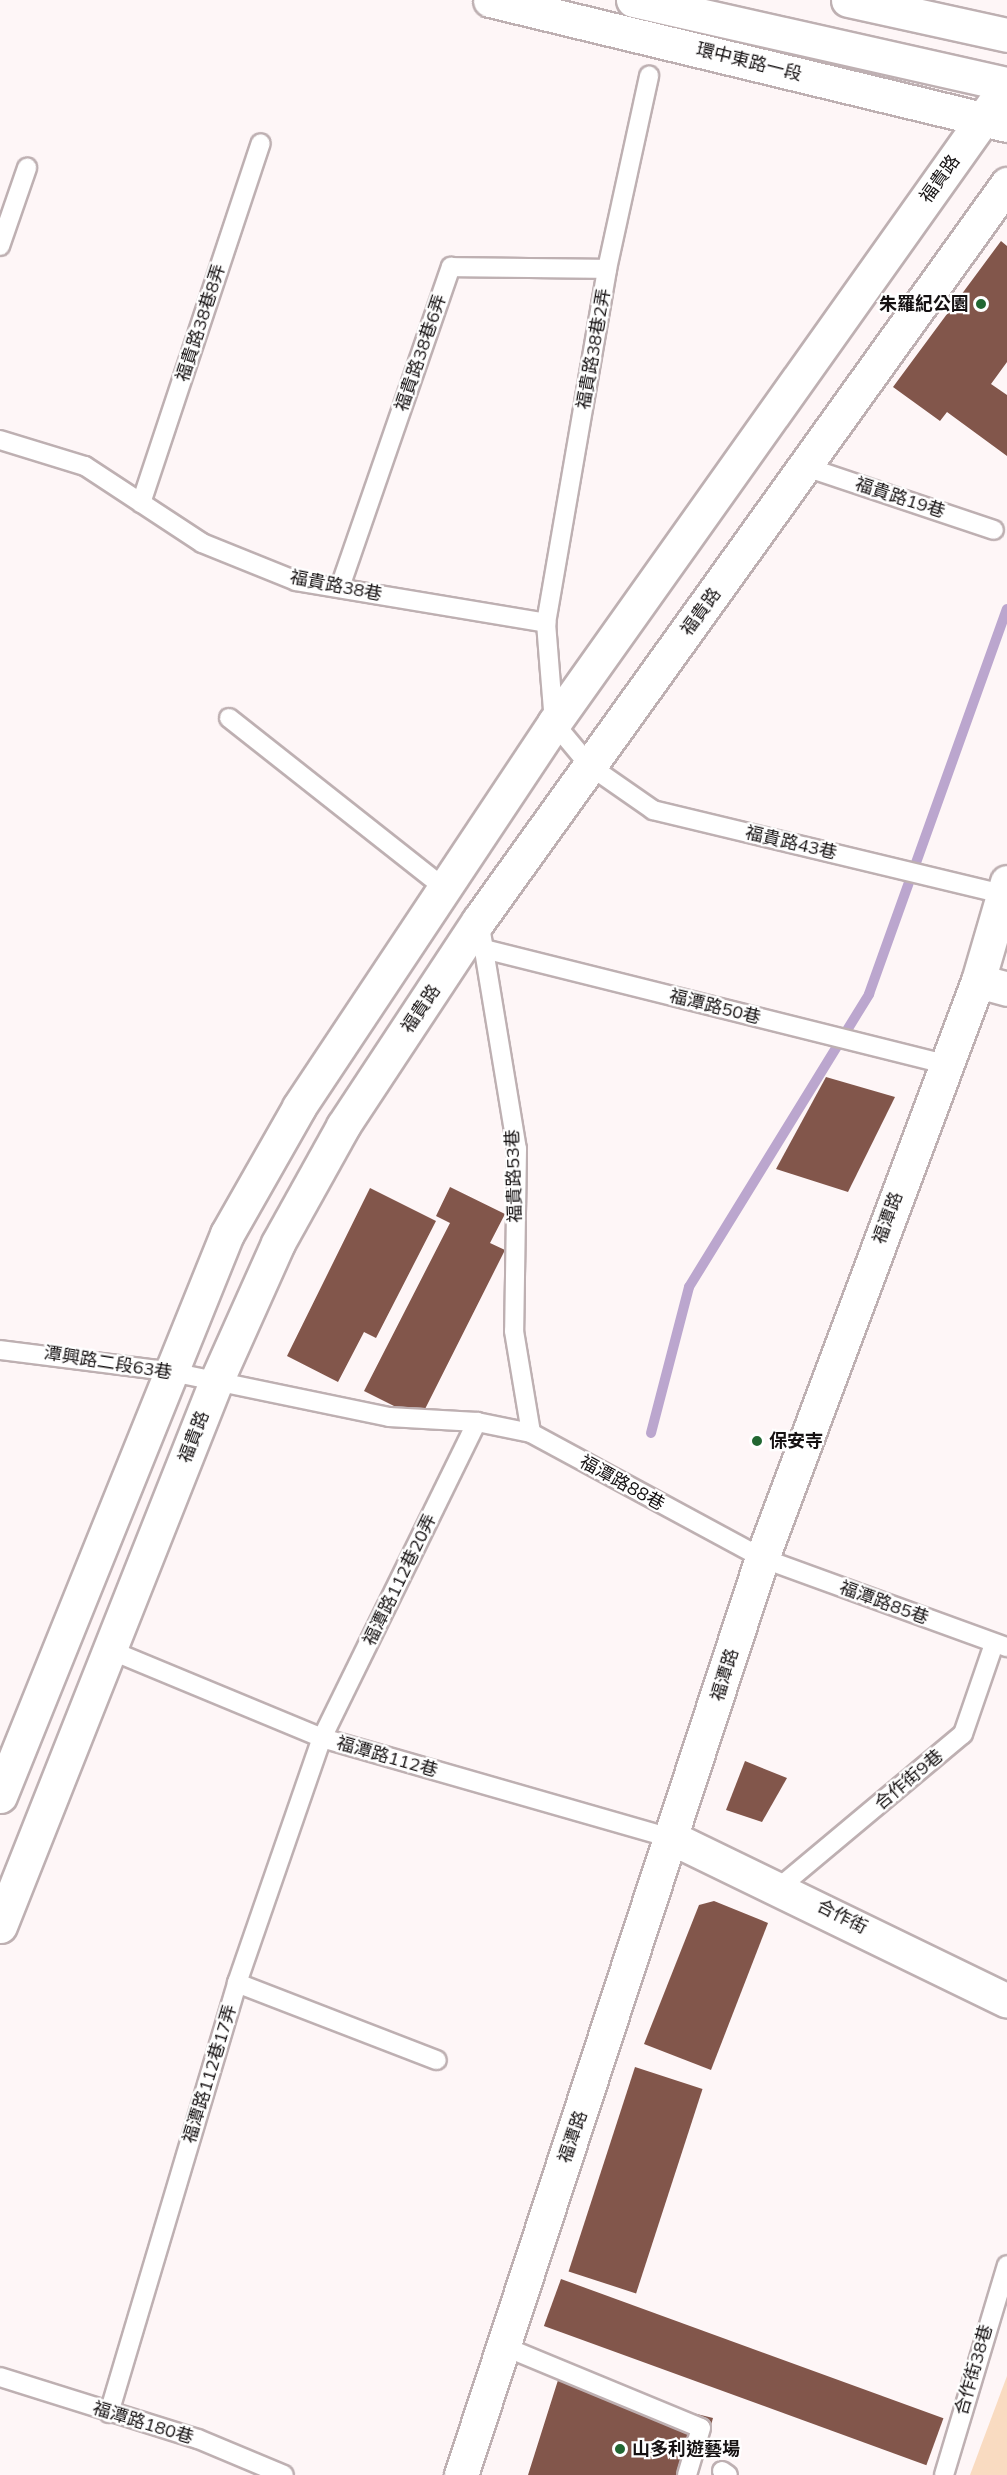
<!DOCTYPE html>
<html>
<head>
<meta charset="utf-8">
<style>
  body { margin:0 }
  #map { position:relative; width:1007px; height:2475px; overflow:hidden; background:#fef6f7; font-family:Mulish,"Noto Sans TC",sans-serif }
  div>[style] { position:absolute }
  .green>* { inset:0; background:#f9dbc1 }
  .stream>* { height:10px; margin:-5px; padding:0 5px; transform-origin:5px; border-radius:5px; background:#bba6ce }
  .building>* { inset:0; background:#82564b; transform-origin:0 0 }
  .roads { filter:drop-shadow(2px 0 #beb0b2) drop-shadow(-2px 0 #beb0b2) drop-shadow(0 2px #beb0b2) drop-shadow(0 -2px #beb0b2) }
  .lane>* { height:18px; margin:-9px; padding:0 9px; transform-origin:9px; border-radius:9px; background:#fff }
  .street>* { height:33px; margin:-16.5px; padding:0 16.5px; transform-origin:16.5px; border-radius:16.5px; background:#fff }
  .secondary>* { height:33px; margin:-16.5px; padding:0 16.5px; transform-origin:16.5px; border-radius:16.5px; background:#fff }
  .highway>* { height:33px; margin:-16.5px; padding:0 16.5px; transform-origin:16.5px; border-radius:16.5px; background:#fff }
  .dots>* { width:16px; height:16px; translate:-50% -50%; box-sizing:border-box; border:3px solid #fff; border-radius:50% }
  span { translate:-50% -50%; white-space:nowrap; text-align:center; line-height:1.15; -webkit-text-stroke:4.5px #fff; paint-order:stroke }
  .street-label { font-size:18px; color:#151112 }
  .poi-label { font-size:18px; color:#151112; font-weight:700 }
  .right { translate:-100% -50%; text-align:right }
  .left { translate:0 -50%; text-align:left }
</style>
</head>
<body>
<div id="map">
  <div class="green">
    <div style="clip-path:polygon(1007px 2376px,1007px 2475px,970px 2475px)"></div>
  </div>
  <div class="stream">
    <div style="left:651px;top:1433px;width:151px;rotate:-75.4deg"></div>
    <div style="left:689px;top:1287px;width:344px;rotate:-58.4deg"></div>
    <div style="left:869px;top:994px;width:409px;rotate:-70.3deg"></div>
  </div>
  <div class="building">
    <div style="clip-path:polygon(1001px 241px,1007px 246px,1007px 362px,991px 384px,1007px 395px,1007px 456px,947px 412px,940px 421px,893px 387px)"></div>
    <div style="clip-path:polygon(826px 1077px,895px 1097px,848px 1192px,776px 1169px)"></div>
    <div style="clip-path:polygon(450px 1187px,505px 1214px,490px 1243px,505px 1250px,420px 1419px,364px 1391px,450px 1223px,436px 1216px)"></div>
    <div style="clip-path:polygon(370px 1188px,436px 1221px,376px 1338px,364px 1332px,338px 1382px,287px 1356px)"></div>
    <div style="clip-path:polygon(745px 1761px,787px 1778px,762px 1822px,726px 1810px)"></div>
    <div style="clip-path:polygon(714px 1901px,768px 1923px,711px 2070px,644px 2044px,699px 1905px)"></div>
    <div style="left:635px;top:2067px;width:71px;height:215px;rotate:18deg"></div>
    <div style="left:561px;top:2279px;width:407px;height:50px;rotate:20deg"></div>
    <div style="clip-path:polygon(559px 2377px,681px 2424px,685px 2411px,713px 2418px,697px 2475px,528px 2475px)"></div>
  </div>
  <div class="roads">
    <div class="lane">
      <div style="left:0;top:246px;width:83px;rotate:-70.9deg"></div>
      <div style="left:0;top:440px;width:89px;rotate:17deg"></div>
      <div style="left:85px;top:466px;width:140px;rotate:33.3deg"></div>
      <div style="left:202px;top:543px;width:101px;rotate:22deg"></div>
      <div style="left:296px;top:581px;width:254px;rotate:9.5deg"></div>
      <div style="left:546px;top:623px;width:100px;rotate:85.4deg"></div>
      <div style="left:554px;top:723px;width:56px;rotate:50.1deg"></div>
      <div style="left:590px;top:766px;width:77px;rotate:34.9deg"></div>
      <div style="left:653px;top:810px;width:360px;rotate:13.5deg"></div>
      <div style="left:806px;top:467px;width:198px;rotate:18.5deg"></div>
      <div style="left:141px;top:503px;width:379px;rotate:-71.6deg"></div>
      <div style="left:340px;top:587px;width:339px;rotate:-70.9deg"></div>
      <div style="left:451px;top:267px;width:156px;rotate:0.7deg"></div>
      <div style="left:546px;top:623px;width:359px;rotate:-80.2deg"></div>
      <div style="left:607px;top:269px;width:198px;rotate:-77.7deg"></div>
      <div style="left:229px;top:718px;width:271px;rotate:38.3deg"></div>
      <div style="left:479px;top:920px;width:232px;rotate:80.6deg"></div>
      <div style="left:517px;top:1149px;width:182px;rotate:90.9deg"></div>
      <div style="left:514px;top:1331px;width:103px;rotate:80.5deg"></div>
      <div style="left:484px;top:949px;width:476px;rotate:14deg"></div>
      <div style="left:0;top:1350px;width:168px;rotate:7.2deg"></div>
      <div style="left:167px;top:1371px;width:227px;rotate:11.7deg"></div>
      <div style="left:389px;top:1417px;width:88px;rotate:3.3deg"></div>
      <div style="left:477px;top:1422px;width:55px;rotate:11.5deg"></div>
      <div style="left:531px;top:1433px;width:263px;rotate:28.4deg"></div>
      <div style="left:762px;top:1558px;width:261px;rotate:20deg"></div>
      <div style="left:110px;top:1650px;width:230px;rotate:22.5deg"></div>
      <div style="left:322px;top:1738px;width:366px;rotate:16deg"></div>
      <div style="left:781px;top:1886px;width:237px;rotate:-39.9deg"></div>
      <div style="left:963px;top:1734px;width:95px;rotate:-71deg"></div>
      <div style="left:237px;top:1983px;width:214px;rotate:21.1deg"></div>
      <div style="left:503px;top:2346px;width:214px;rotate:22.5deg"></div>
      <div style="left:701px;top:2428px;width:49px;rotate:106.6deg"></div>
      <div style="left:0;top:2377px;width:207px;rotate:17.4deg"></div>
      <div style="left:198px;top:2439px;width:93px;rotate:22.7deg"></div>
      <div style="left:109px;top:2413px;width:449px;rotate:-73.4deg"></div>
      <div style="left:237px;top:1983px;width:259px;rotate:-70.9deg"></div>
      <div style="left:322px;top:1738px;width:352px;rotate:-63.9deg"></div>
      <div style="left:722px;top:2471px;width:7px;rotate:34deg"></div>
      <div style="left:944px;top:2475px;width:219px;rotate:-73.3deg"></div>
    </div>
    <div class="street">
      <div style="left:490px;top:0;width:532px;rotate:13.59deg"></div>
      <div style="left:978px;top:981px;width:30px;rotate:15deg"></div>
      <div style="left:674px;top:1839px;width:370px;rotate:25.9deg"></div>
      <div style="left:461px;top:2475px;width:965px;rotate:-71.83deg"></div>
      <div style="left:762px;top:1558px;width:616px;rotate:-69.48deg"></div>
      <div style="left:978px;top:981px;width:103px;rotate:-73.7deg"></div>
    </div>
    <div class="secondary">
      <div style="left:0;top:1796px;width:606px;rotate:-68.01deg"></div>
      <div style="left:227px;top:1234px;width:146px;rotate:-60.4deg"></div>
      <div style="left:299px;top:1107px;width:461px;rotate:-56.4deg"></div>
      <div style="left:554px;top:723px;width:782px;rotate:-54.62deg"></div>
      <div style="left:0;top:1926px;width:583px;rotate:-68.36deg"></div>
      <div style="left:215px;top:1384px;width:154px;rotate:-65.9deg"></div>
      <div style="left:278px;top:1243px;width:134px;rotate:-60.9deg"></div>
      <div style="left:343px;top:1126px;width:247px;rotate:-56.6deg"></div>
      <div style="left:479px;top:920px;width:906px;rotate:-54.34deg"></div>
    </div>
    <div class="highway">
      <div style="left:633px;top:0;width:383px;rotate:12.7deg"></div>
      <div style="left:848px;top:0;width:163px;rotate:12.4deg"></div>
    </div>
  </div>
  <div class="dots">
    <div style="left:981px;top:304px;background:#226732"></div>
    <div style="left:757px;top:1441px;background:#226732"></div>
    <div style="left:620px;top:2449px;background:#226732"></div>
  </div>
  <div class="street-label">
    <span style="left:749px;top:62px;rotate:14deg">環中東路一段</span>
    <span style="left:940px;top:179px;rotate:-54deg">福貴路</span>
    <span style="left:201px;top:323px;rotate:-72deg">福貴路38巷8弄</span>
    <span style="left:594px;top:349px;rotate:-80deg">福貴路38巷2弄</span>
    <span style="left:421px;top:353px;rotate:-71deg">福貴路38巷6弄</span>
    <span style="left:900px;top:498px;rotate:18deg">福貴路19巷</span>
    <span style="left:336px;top:586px;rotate:11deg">福貴路38巷</span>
    <span style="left:701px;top:612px;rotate:-54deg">福貴路</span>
    <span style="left:791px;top:843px;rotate:13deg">福貴路43巷</span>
    <span style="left:715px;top:1007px;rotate:14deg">福潭路50巷</span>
    <span style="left:421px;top:1009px;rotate:-56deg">福貴路</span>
    <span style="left:514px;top:1176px;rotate:-92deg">福貴路53巷</span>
    <span style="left:888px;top:1218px;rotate:-70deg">福潭路</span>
    <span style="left:108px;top:1363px;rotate:9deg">潭興路二段63巷</span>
    <span style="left:194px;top:1437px;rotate:-69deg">福貴路</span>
    <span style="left:622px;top:1483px;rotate:29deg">福潭路88巷</span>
    <span style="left:400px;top:1580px;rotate:-64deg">福潭路112巷20弄</span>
    <span style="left:884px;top:1603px;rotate:20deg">福潭路85巷</span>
    <span style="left:725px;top:1675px;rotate:-73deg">福潭路</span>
    <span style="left:387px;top:1757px;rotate:16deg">福潭路112巷</span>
    <span style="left:909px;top:1780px;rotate:-40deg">合作街9巷</span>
    <span style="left:842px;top:1917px;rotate:27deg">合作街</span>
    <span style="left:210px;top:2074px;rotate:-73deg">福潭路112巷17弄</span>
    <span style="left:573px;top:2137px;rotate:-71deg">福潭路</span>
    <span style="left:974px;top:2370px;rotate:-74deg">合作街38巷</span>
    <span style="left:143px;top:2423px;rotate:17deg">福潭路180巷</span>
  </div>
  <div class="poi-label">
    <span class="right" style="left:969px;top:304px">朱羅紀公園</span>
    <span class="left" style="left:769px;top:1441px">保安寺</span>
    <span class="left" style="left:632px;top:2449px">山多利遊藝場</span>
  </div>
</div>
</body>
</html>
